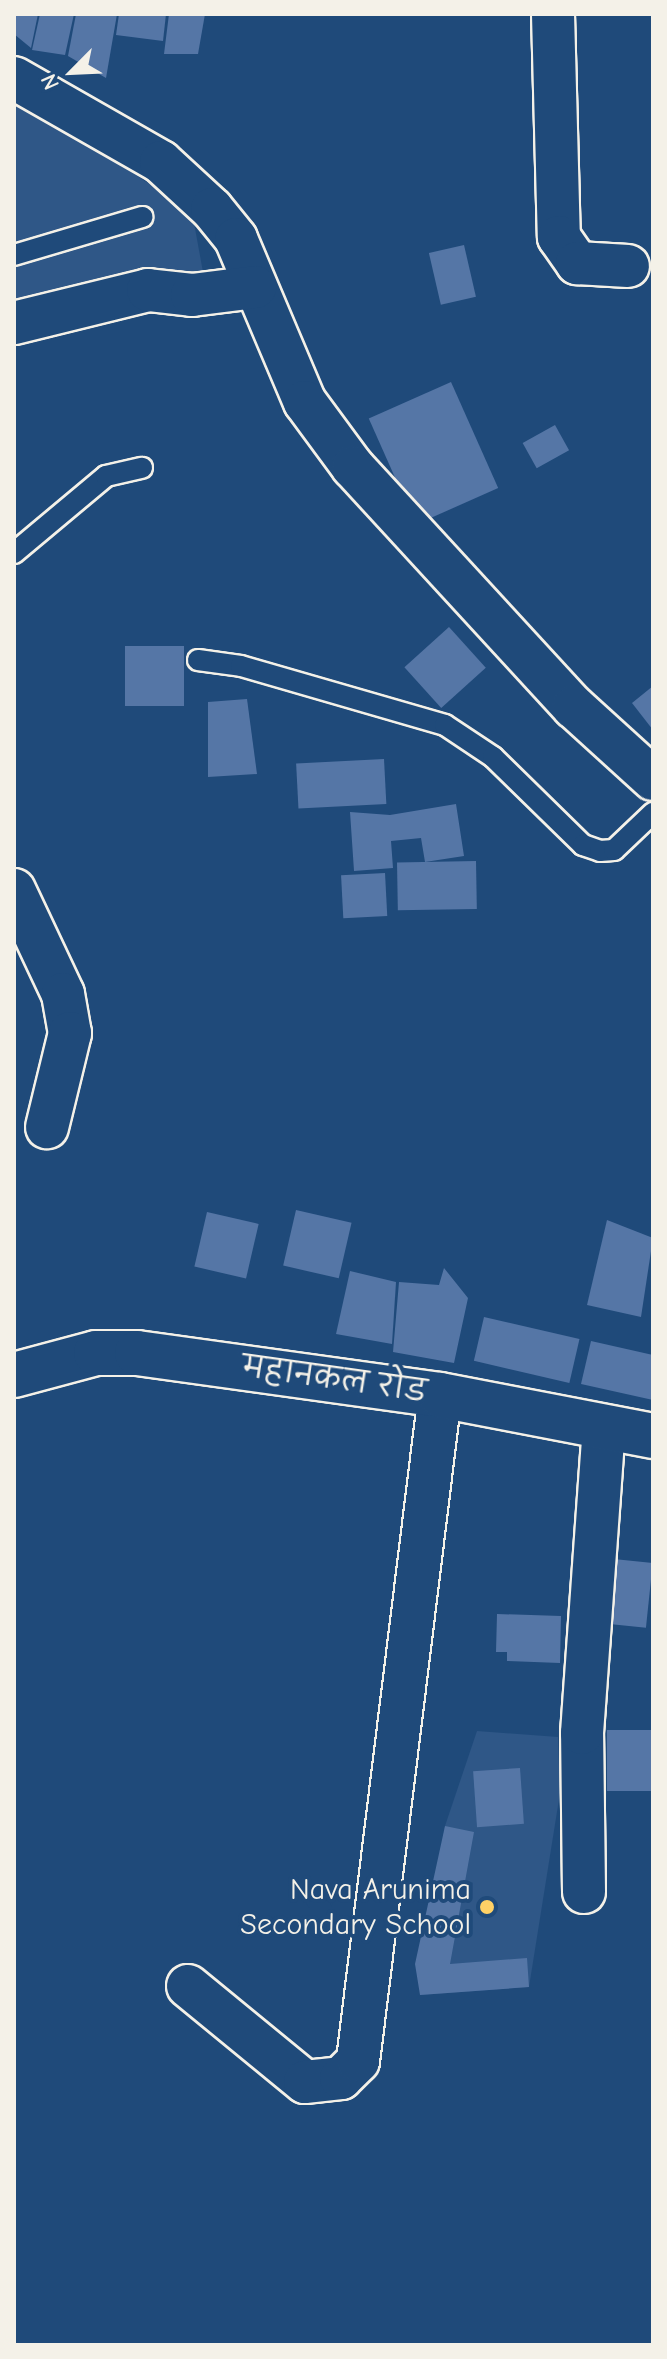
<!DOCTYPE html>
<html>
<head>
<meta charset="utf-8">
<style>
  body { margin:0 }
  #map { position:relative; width:667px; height:2359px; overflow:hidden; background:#1f4a7a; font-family:"Comic Neue","Playpen Sans Deva",sans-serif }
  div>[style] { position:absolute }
  .built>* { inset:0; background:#2f5787 }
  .building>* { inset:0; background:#5576a6; transform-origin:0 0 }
  .roads { filter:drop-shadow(2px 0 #f4f1e8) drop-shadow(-2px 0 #f4f1e8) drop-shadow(0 2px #f4f1e8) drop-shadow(0 -2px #f4f1e8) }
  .service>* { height:20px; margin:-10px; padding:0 10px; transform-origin:10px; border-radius:10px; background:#1f4a7a }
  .minor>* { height:42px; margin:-21px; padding:0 21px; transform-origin:21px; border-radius:21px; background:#1f4a7a }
  .secondary>* { height:44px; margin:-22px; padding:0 22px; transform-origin:22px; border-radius:22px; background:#1f4a7a }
  .dots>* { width:22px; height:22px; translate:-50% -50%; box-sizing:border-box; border:4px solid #1f4a7a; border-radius:50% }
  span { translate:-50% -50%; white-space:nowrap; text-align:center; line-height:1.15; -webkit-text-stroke:8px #1f4a7a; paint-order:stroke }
  .street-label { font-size:30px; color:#f4f1e8 }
  .poi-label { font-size:30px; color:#f4f1e8 }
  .right { translate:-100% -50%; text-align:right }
  .frame { position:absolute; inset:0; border:16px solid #f4f1e8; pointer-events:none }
  .north { position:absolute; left:32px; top:32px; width:80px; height:80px; -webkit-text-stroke:6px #1f4a7a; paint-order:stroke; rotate:246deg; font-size:22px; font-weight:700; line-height:32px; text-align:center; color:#f4f1e8 }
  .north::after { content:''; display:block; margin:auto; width:28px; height:36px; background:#f4f1e8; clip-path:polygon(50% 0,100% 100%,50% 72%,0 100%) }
</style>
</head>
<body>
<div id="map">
  <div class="built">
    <div style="clip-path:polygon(14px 95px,192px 212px,205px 283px,14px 311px)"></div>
    <div style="clip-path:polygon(477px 1731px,558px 1737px,560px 1793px,529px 1987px,420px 1995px,445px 1826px)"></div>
  </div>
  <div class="building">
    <div style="clip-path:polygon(14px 14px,38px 14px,31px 48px,14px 34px)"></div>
    <div style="clip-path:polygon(40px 14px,74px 14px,65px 55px,32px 50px)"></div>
    <div style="clip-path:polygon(76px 14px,117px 14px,106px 78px,68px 56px)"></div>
    <div style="clip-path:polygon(119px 14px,166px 14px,163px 41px,116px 35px)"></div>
    <div style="clip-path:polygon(169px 14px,205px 14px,198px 54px,164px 54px)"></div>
    <div style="left:464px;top:245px;width:53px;height:36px;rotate:77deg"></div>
    <div style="left:451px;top:382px;width:116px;height:90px;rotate:66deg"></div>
    <div style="left:555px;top:425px;width:29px;height:37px;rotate:61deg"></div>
    <div style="left:449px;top:627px;width:55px;height:60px;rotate:48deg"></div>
    <div style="left:125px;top:646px;width:59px;height:60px"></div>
    <div style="clip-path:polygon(653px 686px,653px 730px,632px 703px)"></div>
    <div style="clip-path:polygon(247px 699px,257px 774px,208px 777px,208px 702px)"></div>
    <div style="left:384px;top:759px;width:45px;height:88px;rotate:87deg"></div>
    <div style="clip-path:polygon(456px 804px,464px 856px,425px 862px,421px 838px,391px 841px,393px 868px,354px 871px,350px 812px,390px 815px)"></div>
    <div style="left:476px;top:861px;width:48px;height:79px;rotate:89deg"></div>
    <div style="left:385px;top:873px;width:43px;height:44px;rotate:87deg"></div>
    <div style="left:296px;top:1210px;width:57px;height:57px;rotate:13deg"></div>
    <div style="left:207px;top:1212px;width:53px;height:56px;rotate:13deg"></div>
    <div style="clip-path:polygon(607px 1220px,653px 1238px,641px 1317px,587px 1305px)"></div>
    <div style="clip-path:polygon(444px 1268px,468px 1298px,454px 1363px,393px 1352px,399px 1282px,439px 1285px)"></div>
    <div style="clip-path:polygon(350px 1271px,396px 1282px,392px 1344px,336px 1334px)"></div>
    <div style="left:484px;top:1317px;width:98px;height:45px;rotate:13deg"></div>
    <div style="clip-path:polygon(591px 1341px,653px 1355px,653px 1400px,581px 1384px)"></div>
    <div style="left:604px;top:1558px;width:49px;height:65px;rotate:6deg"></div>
    <div style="clip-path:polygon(497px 1614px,561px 1616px,560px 1663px,507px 1661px,507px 1652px,496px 1652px)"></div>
    <div style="left:607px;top:1730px;width:46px;height:61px"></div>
    <div style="left:520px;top:1768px;width:56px;height:47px;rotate:86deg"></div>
    <div style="clip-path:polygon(445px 1826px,474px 1832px,450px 1964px,527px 1958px,529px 1987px,420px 1995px,415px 1964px)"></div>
  </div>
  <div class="roads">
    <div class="service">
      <div style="left:14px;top:255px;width:134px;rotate:-16.5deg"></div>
      <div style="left:14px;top:553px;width:120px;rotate:-39.9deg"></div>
      <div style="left:106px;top:476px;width:37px;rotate:-13deg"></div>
      <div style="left:198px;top:660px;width:43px;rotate:7.9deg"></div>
      <div style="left:241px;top:666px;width:212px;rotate:16.1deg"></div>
      <div style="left:445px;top:725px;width:58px;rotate:33.7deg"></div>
      <div style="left:493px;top:757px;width:126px;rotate:44.4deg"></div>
      <div style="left:583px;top:845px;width:18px;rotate:19deg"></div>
      <div style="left:600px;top:851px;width:14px;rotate:-4deg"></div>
      <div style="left:614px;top:850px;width:54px;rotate:-43.5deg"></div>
    </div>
    <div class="minor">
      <div style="left:553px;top:14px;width:223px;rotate:88.5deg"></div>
      <div style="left:559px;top:237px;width:32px;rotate:55deg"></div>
      <div style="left:577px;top:263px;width:51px;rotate:3.4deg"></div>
      <div style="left:14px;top:78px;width:169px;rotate:29.7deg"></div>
      <div style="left:161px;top:162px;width:69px;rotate:42.7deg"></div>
      <div style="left:212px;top:209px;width:38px;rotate:51deg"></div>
      <div style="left:236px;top:239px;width:177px;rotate:67.1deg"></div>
      <div style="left:305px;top:402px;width:81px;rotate:53.6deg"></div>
      <div style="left:353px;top:467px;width:326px;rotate:47.4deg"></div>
      <div style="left:574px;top:707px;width:107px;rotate:42.3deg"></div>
      <div style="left:14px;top:323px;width:138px;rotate:-13.8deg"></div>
      <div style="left:148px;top:290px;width:44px;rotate:6.5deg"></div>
      <div style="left:192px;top:295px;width:64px;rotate:-7.2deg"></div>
      <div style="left:14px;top:890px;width:115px;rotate:64.8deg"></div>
      <div style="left:63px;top:994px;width:40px;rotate:80deg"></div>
      <div style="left:70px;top:1033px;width:97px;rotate:103.7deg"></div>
      <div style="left:584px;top:1892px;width:159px;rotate:-90.7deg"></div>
      <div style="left:582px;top:1733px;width:307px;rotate:-85.9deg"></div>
      <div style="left:188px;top:1986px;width:151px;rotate:39.4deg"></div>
      <div style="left:305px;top:2082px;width:36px;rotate:-6deg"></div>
      <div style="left:341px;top:2078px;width:24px;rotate:-45deg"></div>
      <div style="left:358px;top:2061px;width:671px;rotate:-82.98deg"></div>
    </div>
    <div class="secondary">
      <div style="left:14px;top:1375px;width:85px;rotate:-15deg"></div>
      <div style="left:96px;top:1353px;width:41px"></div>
      <div style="left:137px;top:1353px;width:306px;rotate:7.9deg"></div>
      <div style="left:440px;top:1395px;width:217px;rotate:10.9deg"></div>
    </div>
  </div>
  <div class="dots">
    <div style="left:487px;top:1907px;background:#ffd166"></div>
  </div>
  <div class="street-label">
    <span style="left:334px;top:1380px;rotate:8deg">महानकल रोड</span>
  </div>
  <div class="poi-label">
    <span class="right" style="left:471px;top:1907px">Nava Arunima<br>Secondary School</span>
  </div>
  <div class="frame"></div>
  <div class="north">N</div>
</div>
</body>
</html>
